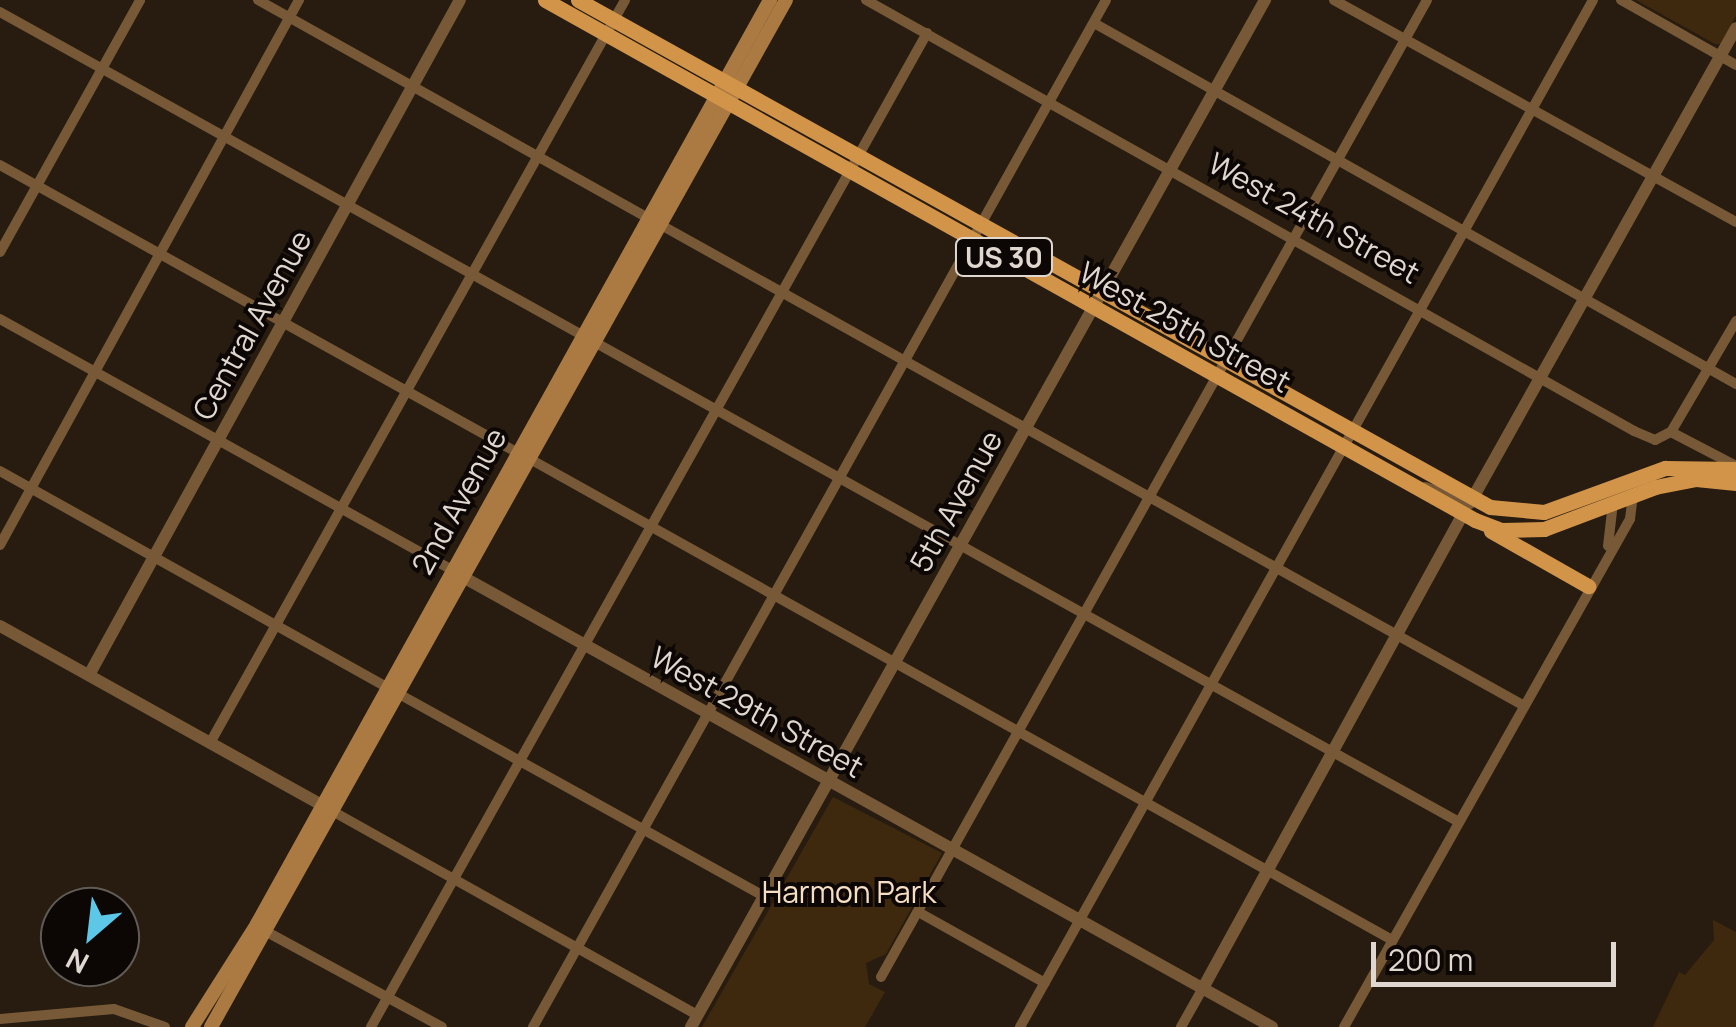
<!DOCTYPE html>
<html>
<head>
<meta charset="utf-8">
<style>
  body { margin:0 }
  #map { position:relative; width:1736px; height:1027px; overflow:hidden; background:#271c0f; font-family:Manrope,sans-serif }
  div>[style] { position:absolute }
  .green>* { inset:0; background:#3f290e }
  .minor>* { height:10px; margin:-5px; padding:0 5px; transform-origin:5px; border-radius:5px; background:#775938 }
  .tertiary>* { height:12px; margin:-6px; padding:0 6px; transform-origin:6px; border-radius:6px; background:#775938 }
  .secondary>* { height:14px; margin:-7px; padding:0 7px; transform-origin:7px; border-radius:7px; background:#ab7a42 }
  .primary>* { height:15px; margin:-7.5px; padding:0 7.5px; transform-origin:7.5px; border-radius:7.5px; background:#d29449 }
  span { translate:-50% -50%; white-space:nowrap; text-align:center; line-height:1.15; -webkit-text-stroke:8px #0c0704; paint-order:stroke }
  .shield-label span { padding:2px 8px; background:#0c0704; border:2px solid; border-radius:8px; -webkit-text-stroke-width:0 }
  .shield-label { font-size:28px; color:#e0d8d0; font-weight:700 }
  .street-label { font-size:30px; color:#e0d8d0 }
  .park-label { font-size:30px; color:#f6dec4 }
  .north { position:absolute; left:40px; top:887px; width:100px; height:100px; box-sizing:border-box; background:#0c0704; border:2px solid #615b56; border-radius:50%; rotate:208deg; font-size:28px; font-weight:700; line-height:40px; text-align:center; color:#e0d8d0 }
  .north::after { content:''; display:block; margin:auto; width:35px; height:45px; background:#5dc7e8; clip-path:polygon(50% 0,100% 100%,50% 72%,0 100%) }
  .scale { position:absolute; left:1371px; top:942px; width:245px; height:45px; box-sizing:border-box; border:5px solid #e0d8d0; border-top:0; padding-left:12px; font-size:30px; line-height:35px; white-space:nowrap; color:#e0d8d0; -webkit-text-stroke:8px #0c0704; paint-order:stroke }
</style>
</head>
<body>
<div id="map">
  <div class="green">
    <div style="clip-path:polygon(1636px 0,1736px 0,1736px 16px,1721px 44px,1715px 44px)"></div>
    <div style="clip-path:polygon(833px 797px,942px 853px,886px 954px,866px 963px,869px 984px,885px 992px,865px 1027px,702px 1027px)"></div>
    <div style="clip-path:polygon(1713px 920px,1736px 932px,1736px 1027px,1653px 1027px,1679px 972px,1685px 975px,1714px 940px)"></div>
  </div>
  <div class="minor">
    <div style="left:258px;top:0;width:447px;rotate:29.2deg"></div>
    <div style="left:866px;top:0;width:881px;rotate:29.3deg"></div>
    <div style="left:1634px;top:431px;width:23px;rotate:23deg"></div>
    <div style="left:1655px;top:440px;width:18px;rotate:-27deg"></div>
    <div style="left:1334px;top:0;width:459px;rotate:28.9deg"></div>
    <div style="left:1621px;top:0;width:132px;rotate:29.5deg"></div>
    <div style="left:0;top:12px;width:1667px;rotate:29.04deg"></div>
    <div style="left:1094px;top:23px;width:737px;rotate:29.35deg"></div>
    <div style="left:0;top:165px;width:593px;rotate:29.07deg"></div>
    <div style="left:661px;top:225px;width:984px;rotate:29.12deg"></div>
    <div style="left:0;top:252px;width:288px;rotate:-60.9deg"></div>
    <div style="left:0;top:319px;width:517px;rotate:29.04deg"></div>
    <div style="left:1671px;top:432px;width:129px;rotate:-59.6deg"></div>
    <div style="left:1671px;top:432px;width:73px;rotate:27.6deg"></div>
    <div style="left:530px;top:459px;width:987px;rotate:29.16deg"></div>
    <div style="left:0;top:471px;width:443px;rotate:29.2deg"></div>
    <div style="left:0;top:545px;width:622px;rotate:-61.25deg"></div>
    <div style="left:1608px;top:546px;width:43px;rotate:-83.4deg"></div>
    <div style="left:399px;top:694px;width:417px;rotate:29deg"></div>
    <div style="left:210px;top:743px;width:851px;rotate:-60.81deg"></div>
    <div style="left:334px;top:812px;width:416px;rotate:29.2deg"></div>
    <div style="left:920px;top:913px;width:143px;rotate:29.2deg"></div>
    <div style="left:267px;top:932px;width:199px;rotate:28.5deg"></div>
    <div style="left:881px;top:977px;width:1119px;rotate:-60.8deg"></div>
    <div style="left:0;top:1019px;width:114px;rotate:-5deg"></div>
    <div style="left:114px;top:1009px;width:54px;rotate:19.4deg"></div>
    <div style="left:371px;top:1027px;width:1139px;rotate:-60.78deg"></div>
    <div style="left:533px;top:1027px;width:1176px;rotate:-60.84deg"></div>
    <div style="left:1020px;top:1027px;width:1176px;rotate:-60.84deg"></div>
    <div style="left:1181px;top:1027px;width:45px;rotate:-60.6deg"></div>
    <div style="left:1344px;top:1027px;width:583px;rotate:-60.62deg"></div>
    <div style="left:1630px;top:519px;width:25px;rotate:-83deg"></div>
  </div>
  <div class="tertiary">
    <div style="left:1425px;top:488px;width:47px;rotate:18.4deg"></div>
    <div style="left:1470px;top:503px;width:544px;rotate:-60.75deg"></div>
    <div style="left:454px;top:572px;width:936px;rotate:29.08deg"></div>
    <div style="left:0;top:626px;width:378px;rotate:29.1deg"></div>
    <div style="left:89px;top:675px;width:770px;rotate:-61.21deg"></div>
    <div style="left:1203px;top:988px;width:541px;rotate:-61.25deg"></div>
    <div style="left:691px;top:1027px;width:1177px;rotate:-60.8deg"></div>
  </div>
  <div class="secondary">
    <div style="left:192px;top:1027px;width:122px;rotate:-57.7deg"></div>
    <div style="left:257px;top:924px;width:1057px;rotate:-60.96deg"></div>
    <div style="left:211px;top:1027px;width:1177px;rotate:-60.76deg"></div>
  </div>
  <div class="primary">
    <div style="left:545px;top:0;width:1066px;rotate:29.21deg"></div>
    <div style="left:1475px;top:520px;width:28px;rotate:21deg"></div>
    <div style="left:1501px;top:530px;width:43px;rotate:-1.3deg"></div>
    <div style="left:1544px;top:529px;width:119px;rotate:-20.7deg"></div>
    <div style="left:1655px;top:487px;width:42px;rotate:-11deg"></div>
    <div style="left:1696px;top:479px;width:40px;rotate:5.7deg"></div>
    <div style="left:578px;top:0;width:1043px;rotate:29.07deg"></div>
    <div style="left:1490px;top:507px;width:54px;rotate:5.3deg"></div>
    <div style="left:1544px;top:512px;width:129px;rotate:-20deg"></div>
    <div style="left:1665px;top:468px;width:71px;rotate:0.8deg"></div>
    <div style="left:1491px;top:531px;width:112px;rotate:29.6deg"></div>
  </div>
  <div class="shield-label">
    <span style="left:1004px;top:257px">US 30</span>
  </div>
  <div class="street-label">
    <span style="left:1314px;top:218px;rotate:29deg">West 24th Street</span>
    <span style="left:252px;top:325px;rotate:-61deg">Central Avenue</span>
    <span style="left:1185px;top:327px;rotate:29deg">West 25th Street</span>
    <span style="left:459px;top:501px;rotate:-61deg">2nd Avenue</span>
    <span style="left:956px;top:501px;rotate:-61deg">5th Avenue</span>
    <span style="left:757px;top:712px;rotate:29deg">West 29th Street</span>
  </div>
  <div class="park-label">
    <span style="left:849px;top:892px">Harmon Park</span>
  </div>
  <div class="north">N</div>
  <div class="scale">200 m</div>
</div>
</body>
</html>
